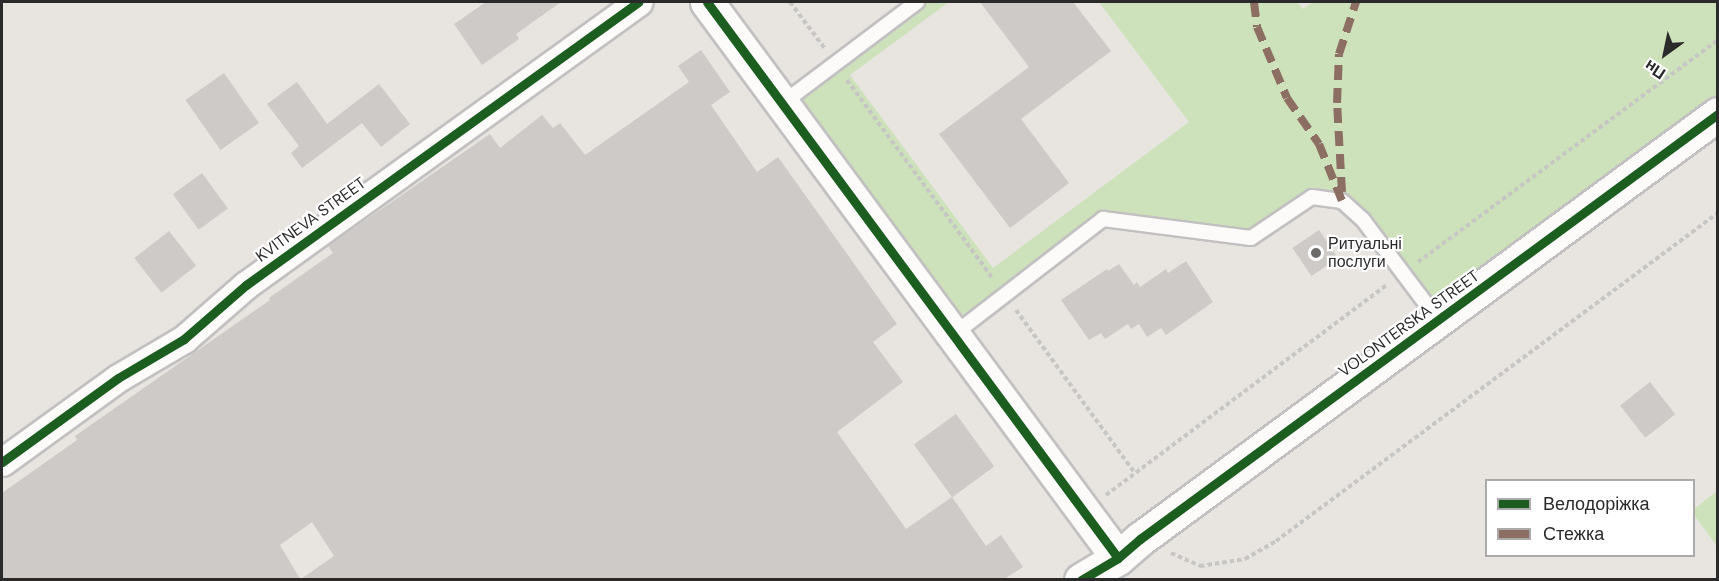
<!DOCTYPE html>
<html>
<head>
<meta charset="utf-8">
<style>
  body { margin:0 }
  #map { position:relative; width:1719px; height:581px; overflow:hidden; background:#e8e4e0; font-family:"DM Sans",sans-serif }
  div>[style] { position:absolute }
  .green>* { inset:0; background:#cde2ba }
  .building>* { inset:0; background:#cdcac7; transform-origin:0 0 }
  .path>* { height:4px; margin-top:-2px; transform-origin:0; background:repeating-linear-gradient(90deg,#c6c6c5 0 4.5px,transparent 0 7.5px) }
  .roads { filter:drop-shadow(2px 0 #c2c0c1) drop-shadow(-2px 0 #c2c0c1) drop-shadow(0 2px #c2c0c1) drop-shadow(0 -2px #c2c0c1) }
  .service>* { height:14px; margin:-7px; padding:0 7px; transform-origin:7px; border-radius:7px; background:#fcfbfa }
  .minor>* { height:27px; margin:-13.5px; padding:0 13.5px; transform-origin:13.5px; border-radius:13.5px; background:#fcfbfa }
  .tertiary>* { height:33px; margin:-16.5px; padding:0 16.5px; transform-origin:16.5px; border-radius:16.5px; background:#fcfbfa }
  .quiet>* { height:8px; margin-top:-4px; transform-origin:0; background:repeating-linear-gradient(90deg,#8d6e63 0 15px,transparent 0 23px) }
  .cycleway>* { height:9px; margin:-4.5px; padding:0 4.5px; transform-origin:4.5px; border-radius:4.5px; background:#1b5e20 }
  .dots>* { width:16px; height:16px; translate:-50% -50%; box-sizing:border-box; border:3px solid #fff; border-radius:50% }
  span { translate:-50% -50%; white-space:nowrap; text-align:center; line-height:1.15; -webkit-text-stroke:4.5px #fff; paint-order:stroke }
  .street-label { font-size:16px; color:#2a2a2a }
  .poi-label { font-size:16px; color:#2a2a2a }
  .left { translate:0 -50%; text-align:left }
  .frame { position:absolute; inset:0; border:3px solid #2a2a2a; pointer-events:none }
  .legend { position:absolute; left:1485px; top:479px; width:210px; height:78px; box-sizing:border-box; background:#fff; border:2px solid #aaa; margin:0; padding:8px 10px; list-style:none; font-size:18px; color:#2a2a2a }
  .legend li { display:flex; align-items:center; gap:12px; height:30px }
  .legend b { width:30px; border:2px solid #aaa }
  .north { position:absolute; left:1635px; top:24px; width:60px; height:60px; -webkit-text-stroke:4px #fff; paint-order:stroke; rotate:213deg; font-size:16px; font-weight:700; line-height:24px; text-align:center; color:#2a2a2a }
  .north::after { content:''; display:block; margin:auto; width:21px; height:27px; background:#2a2a2a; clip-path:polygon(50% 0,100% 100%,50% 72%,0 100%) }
</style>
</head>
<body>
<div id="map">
  <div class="green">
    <div style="clip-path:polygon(917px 2px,949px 2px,850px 75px,993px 268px,1189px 122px,1099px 2px,1297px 2px,1303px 9px,1313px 2px,1717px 2px,1717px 114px,1438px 320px,1342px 201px,1312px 197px,1251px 238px,1103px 219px,953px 335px,783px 103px)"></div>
    <div style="clip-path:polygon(1717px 491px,1717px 546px,1694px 515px,1694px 509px)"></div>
  </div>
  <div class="building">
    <div style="clip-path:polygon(486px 2px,561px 2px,516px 34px,519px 39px,482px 65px,454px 24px)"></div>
    <div style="clip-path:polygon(980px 2px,1073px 2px,1111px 51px,1021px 119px,1069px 183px,1010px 228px,939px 134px,1029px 67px)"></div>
    <div style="clip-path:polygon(701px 50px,730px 92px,711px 105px,757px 172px,778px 157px,897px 324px,873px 342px,903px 382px,837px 432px,906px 529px,952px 497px,986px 546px,1001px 535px,1023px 567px,1004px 579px,301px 579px,334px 556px,312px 522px,280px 545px,300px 579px,2px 579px,2px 493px,77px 440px,75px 436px,270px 300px,269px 298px,333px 253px,328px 246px,490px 134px,500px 148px,542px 115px,553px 128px,560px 123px,585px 155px,689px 82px,678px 66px)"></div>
    <div style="left:224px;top:73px;width:61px;height:47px;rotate:55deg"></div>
    <div style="clip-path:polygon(297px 82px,327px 124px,379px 84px,410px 124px,381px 147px,362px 123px,302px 168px,291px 153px,299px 146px,267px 104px)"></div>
    <div style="left:202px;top:173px;width:44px;height:36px;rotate:54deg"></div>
    <div style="left:1319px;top:230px;width:34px;height:32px;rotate:56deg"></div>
    <div style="left:169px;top:231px;width:44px;height:44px;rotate:52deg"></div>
    <div style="clip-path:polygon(1186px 261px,1213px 302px,1166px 335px,1161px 328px,1147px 337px,1139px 324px,1131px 329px,1128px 324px,1105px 339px,1101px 333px,1089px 340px,1061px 300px,1107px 269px,1108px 271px,1119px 264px,1134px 285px,1137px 282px,1140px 287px,1166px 269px,1168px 273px)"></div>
    <div style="left:1650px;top:382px;width:41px;height:38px;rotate:52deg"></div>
    <div style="left:956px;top:414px;width:65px;height:52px;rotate:54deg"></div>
  </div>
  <div class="path">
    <div style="left:790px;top:2px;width:59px;rotate:53.3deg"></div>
    <div style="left:847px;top:80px;width:247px;rotate:53.7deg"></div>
    <div style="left:1418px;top:262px;width:373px;rotate:-36.5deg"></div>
    <div style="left:1016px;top:310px;width:200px;rotate:53.9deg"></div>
    <div style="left:1106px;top:495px;width:352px;rotate:-36.8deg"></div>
    <div style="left:1171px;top:553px;width:32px;rotate:24deg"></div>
    <div style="left:1200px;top:566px;width:46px;rotate:-8.8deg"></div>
    <div style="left:1245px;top:559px;width:36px;rotate:-30deg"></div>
    <div style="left:1276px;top:541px;width:550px;rotate:-36.58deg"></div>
  </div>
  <div class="roads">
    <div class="service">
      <div style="left:783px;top:103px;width:168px;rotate:-37deg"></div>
      <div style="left:953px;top:335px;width:190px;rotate:-37.7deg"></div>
      <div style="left:1103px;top:219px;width:149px;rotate:7.3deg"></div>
      <div style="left:1251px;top:238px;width:73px;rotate:-33.9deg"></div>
      <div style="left:1312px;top:197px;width:30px;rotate:8deg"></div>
      <div style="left:1342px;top:201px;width:28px;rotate:42deg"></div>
      <div style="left:1363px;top:220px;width:125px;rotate:53.1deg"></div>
    </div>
    <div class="minor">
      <div style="left:2px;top:462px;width:143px;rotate:-35.9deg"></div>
      <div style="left:118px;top:378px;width:77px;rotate:-30.6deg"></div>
      <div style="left:184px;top:339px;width:82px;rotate:-41.1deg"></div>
      <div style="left:246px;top:285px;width:484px;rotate:-35.8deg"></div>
    </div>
    <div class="tertiary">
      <div style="left:707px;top:2px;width:691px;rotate:53.53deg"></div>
      <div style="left:1081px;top:580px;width:43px;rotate:-30.7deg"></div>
      <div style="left:1118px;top:558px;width:29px;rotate:-41deg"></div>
      <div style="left:1140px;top:539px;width:717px;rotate:-36.33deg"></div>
    </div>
  </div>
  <div class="quiet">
    <div style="left:1254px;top:2px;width:25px;rotate:83deg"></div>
    <div style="left:1257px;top:27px;width:77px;rotate:67.1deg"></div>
    <div style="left:1287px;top:98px;width:56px;rotate:55.2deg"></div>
    <div style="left:1319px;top:144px;width:61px;rotate:68deg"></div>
    <div style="left:1342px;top:192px;width:89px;rotate:-93.2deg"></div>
    <div style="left:1337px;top:103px;width:49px;rotate:-87.7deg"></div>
    <div style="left:1339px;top:54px;width:55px;rotate:-71.9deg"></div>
  </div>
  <div class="cycleway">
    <div style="left:707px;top:2px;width:691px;rotate:53.53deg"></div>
    <div style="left:2px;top:462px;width:143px;rotate:-35.9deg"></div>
    <div style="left:118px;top:378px;width:77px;rotate:-30.6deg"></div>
    <div style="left:184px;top:339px;width:82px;rotate:-41.1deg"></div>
    <div style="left:246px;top:285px;width:484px;rotate:-35.8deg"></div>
    <div style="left:1081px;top:580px;width:43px;rotate:-30.7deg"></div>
    <div style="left:1118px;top:558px;width:29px;rotate:-41deg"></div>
    <div style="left:1140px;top:539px;width:717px;rotate:-36.33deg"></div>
  </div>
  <div class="dots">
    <div style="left:1316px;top:253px;background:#6c6b6a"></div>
  </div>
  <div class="street-label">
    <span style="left:311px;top:220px;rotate:-36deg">KVITNEVA STREET</span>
    <span style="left:1409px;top:324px;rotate:-36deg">VOLONTERSKA STREET</span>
  </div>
  <div class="poi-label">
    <span class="left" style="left:1328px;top:253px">Ритуальні<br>послуги</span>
  </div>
  <div class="frame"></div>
  <ul class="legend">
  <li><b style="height:8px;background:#1b5e20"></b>Велодоріжка</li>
  <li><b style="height:8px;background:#8d6e63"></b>Стежка</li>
  </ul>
  <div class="north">Пн</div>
</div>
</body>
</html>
